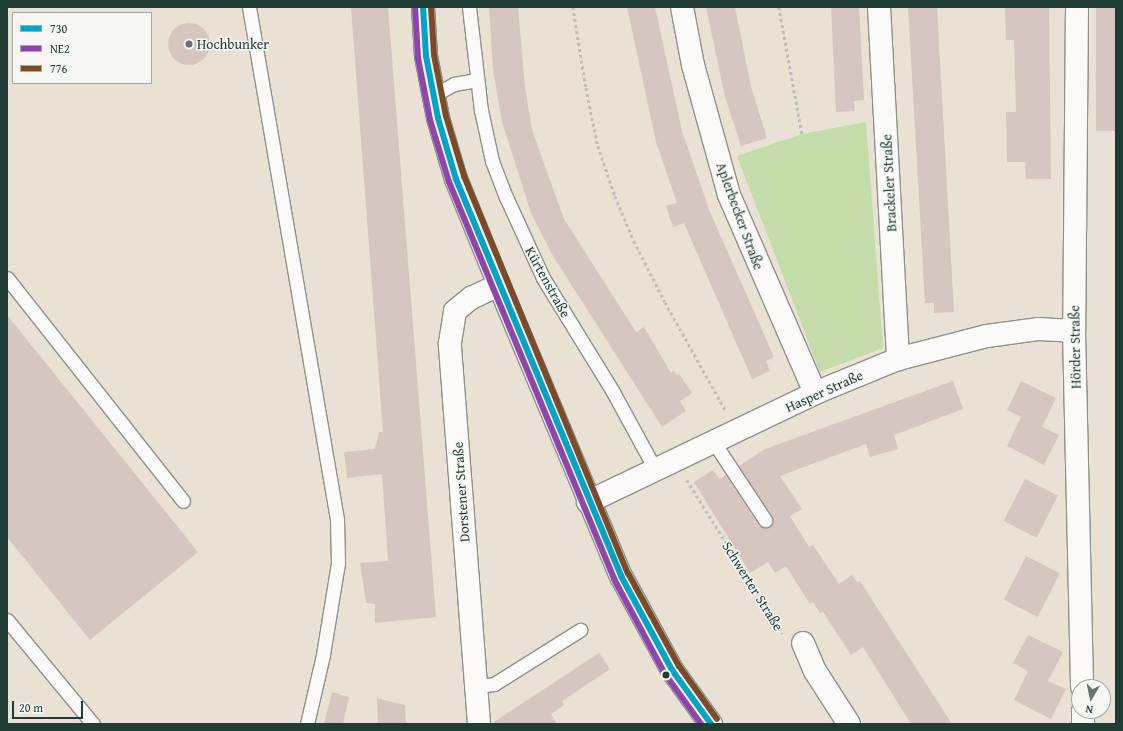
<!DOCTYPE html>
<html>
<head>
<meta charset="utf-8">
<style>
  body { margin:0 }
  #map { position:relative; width:1123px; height:731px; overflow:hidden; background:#e9e1d4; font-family:"Gentium Book Plus",serif }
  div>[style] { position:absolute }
  .green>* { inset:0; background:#c4dca9 }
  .building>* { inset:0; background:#d5c6bf; transform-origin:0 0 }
  .round { border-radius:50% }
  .path>* { height:2.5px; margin-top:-1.25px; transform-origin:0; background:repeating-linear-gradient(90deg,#bdbebb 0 3px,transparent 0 6px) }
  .roads { filter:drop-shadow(1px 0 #8f9189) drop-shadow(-1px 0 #8f9189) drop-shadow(0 1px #8f9189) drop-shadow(0 -1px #8f9189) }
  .lane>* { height:13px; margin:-6.5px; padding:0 6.5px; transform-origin:6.5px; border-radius:6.5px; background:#fcfaf9 }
  .street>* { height:22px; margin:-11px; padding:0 11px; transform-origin:11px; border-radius:11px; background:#fcfaf9 }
  .secondary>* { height:22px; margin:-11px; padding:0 11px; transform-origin:11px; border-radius:11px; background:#f5f2ee }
  .bus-1>* { height:6px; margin:-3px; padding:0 3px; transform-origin:3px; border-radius:3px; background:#02a4c6 }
  .bus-2>* { height:6px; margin:-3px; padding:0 3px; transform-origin:3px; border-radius:3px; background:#8e44ad }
  .bus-3>* { height:6px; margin:-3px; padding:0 3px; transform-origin:3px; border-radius:3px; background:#7a4b2a }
  .dots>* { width:11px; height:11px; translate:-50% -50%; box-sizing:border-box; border:2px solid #f6f6f2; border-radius:50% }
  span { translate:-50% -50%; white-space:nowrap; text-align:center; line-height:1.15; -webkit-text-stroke:3px #f6f6f2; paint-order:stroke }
  .poi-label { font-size:14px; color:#1f3d34 }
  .left { translate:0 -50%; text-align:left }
  .street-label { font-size:14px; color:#1f3d34 }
  .frame { position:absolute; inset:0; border:8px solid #1f3d34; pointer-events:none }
  .legend { position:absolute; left:12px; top:12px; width:140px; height:72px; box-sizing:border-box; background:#f6f6f2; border:1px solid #a0aca6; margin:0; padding:5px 7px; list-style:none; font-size:12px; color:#1f3d34 }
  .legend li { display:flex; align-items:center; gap:8px; height:20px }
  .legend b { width:20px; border:1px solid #a0aca6 }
  .north { position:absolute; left:1071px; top:679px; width:40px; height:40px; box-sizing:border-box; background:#f6f6f2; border:1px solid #a0aca6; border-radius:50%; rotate:189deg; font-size:11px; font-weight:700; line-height:16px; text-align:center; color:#1f3d34 }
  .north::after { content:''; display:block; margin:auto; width:14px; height:18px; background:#66766c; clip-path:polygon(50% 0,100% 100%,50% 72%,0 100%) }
  .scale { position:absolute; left:12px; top:701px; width:71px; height:18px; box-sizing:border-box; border:2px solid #1f3d34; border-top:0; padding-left:5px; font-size:12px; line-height:14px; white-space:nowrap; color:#1f3d34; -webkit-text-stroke:3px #f6f6f2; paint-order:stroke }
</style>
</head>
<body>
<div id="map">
  <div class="green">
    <div style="clip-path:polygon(866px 122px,883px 348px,820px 372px,737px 156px,802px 134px)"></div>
  </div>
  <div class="building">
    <div style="clip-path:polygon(351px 7px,388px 7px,436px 617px,375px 623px,375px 604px,366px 603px,360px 563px,388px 561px,382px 474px,347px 478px,344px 452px,375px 449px,379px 432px,383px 432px)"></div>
    <div style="clip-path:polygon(489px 7px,518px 7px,525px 87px,532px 130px,564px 219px,636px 332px,644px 327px,671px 373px,674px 371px,677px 375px,679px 374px,692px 393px,680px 401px,686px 411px,662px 427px,553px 256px,531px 213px,502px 122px,493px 69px)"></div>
    <div style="clip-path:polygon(627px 7px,655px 7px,682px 131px,710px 212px,774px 357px,766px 361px,770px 371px,752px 379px,684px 223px,673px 227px,666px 206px,677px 203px,656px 142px)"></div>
    <div style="clip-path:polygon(706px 7px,735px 7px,751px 87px,767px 138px,741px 146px,725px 97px)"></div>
    <div style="clip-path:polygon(831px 7px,859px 7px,864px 100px,854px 101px,855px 111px,836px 112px)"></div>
    <div style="clip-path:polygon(908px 7px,937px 7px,954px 312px,934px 313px,934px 303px,925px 303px)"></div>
    <div style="clip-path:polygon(1005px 7px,1049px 7px,1051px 179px,1026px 179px,1025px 162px,1007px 162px,1006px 112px,1016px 112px,1014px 40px,1006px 40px)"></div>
    <div style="left:1096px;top:7px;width:20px;height:124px"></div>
    <div class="round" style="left:168px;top:23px;width:42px;height:42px"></div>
    <div style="clip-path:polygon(7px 315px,198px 552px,90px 640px,7px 537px)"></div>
    <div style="clip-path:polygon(953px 381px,963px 409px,894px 435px,898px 449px,870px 457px,866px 444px,780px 476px,802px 509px,790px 516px,809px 547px,813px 545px,839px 584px,852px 575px,857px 582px,860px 581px,952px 724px,911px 724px,863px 647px,851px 655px,823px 612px,820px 613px,813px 602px,810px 604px,786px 566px,775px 573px,768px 562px,750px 573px,694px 482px,713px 470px,719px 479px,726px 475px,758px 524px,762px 527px,769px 527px,772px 523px,772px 516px,739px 466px,765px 449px)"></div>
    <div style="clip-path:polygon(1021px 381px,1056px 398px,1042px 427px,1059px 435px,1044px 465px,1007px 446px,1021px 417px,1007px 410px)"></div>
    <div style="left:1025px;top:479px;width:37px;height:47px;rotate:27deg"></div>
    <div style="left:1026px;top:556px;width:38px;height:49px;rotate:27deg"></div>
    <div style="clip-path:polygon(1028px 635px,1063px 652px,1048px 681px,1066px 689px,1051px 719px,1014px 700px,1028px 671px,1013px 663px)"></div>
    <div style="clip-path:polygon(599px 653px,610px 669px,562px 701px,564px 705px,551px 714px,557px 724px,491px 724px)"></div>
    <div style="clip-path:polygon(332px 692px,349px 697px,343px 724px,324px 724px)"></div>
    <div style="clip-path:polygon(377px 698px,405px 705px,406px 724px,378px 724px)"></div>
  </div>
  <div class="path">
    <div style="left:573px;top:7px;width:82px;rotate:80.9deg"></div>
    <div style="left:586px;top:88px;width:59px;rotate:78.3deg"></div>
    <div style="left:598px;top:146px;width:53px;rotate:71.2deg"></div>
    <div style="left:615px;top:196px;width:49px;rotate:67.1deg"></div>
    <div style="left:634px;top:241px;width:68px;rotate:63.1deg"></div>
    <div style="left:665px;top:302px;width:125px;rotate:60.8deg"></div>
    <div style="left:779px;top:7px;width:129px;rotate:79.7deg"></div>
    <div style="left:687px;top:480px;width:181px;rotate:58.1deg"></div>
  </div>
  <div class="roads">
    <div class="lane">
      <div style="left:249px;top:7px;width:520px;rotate:80.25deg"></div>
      <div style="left:337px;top:519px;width:44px;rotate:88.7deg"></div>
      <div style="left:338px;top:563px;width:93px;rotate:99.3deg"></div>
      <div style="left:323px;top:655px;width:71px;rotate:103.1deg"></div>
      <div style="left:469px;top:7px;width:104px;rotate:83.4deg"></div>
      <div style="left:481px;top:110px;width:52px;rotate:77.8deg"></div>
      <div style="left:492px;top:161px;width:39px;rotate:69deg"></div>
      <div style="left:506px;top:197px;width:89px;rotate:65.4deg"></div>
      <div style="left:543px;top:278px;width:134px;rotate:58.4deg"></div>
      <div style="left:613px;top:392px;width:88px;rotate:61.4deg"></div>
      <div style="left:434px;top:95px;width:23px;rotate:-29deg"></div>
      <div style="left:454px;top:84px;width:23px;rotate:-10deg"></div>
      <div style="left:7px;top:278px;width:284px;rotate:51.7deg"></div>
      <div style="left:713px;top:441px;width:95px;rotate:56.6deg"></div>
      <div style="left:7px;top:620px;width:135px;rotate:50.4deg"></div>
      <div style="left:476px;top:686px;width:18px;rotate:-6deg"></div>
      <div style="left:494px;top:684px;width:102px;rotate:-32.1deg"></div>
    </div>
    <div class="street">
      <div style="left:682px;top:7px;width:59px;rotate:79.3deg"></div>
      <div style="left:693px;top:65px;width:135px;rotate:74.5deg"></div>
      <div style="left:729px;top:195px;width:216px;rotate:66.5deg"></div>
      <div style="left:879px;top:7px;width:353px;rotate:86.9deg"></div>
      <div style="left:1077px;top:7px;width:324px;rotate:90.5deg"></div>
      <div style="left:1074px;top:331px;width:356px;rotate:88.7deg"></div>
      <div style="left:588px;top:502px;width:252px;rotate:-25.6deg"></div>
      <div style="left:815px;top:393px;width:90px;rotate:-22.3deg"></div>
      <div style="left:898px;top:359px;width:92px;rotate:-14.5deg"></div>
      <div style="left:987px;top:336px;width:51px;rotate:-7.8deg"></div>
      <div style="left:1038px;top:329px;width:36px;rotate:3deg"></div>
      <div style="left:803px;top:643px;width:30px;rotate:67deg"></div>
      <div style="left:815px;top:671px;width:63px;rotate:57.3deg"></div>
      <div style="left:1083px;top:711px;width:13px;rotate:90deg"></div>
      <div style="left:479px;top:724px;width:382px;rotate:-94.4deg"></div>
      <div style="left:450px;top:343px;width:32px;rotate:-81deg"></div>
      <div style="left:455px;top:311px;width:21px;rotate:-39deg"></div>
      <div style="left:471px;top:298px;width:31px;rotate:-25deg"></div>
    </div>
    <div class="secondary">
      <div style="left:423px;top:7px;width:49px;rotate:86.5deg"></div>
      <div style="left:426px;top:56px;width:63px;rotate:79deg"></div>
      <div style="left:438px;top:118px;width:64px;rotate:73.6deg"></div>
      <div style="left:456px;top:179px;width:114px;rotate:67.9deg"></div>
      <div style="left:499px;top:285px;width:316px;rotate:67.3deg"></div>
      <div style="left:621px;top:576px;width:107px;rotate:61.5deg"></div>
      <div style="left:672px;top:670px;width:67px;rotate:54.2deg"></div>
    </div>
  </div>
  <div class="bus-1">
    <div style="left:423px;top:7px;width:49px;rotate:86.5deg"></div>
    <div style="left:426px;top:56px;width:63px;rotate:79deg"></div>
    <div style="left:438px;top:118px;width:64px;rotate:73.6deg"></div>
    <div style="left:456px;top:179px;width:430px;rotate:67.4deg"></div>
    <div style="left:621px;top:576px;width:107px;rotate:61.5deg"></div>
    <div style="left:672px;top:670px;width:67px;rotate:54.2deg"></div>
  </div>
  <div class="bus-2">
    <div style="left:415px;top:7px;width:51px;rotate:86.6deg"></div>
    <div style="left:418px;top:58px;width:63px;rotate:79deg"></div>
    <div style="left:430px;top:120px;width:65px;rotate:73deg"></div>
    <div style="left:449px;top:182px;width:430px;rotate:67.4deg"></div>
    <div style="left:614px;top:579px;width:108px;rotate:61.8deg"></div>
    <div style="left:665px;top:674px;width:62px;rotate:54.2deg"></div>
  </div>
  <div class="bus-3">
    <div style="left:431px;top:7px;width:48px;rotate:86.4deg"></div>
    <div style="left:434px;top:55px;width:62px;rotate:78.9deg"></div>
    <div style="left:446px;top:116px;width:63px;rotate:73.3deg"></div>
    <div style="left:464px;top:176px;width:430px;rotate:67.6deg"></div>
    <div style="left:628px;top:573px;width:106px;rotate:61.3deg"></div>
    <div style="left:679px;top:666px;width:65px;rotate:54.4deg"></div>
  </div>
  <div class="dots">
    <div style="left:189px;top:44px;background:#66766c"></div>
    <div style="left:666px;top:675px;background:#1f3d34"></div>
  </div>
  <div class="poi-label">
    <span class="left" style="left:197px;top:44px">Hochbunker</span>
  </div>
  <div class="street-label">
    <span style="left:889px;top:183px;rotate:-93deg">Brackeler Straße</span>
    <span style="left:740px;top:216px;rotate:70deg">Aplerbecker Straße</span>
    <span style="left:548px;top:282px;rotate:61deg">Kürtenstraße</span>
    <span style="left:1075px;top:347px;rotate:-91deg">Hörder Straße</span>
    <span style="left:824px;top:391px;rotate:-24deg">Hasper Straße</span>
    <span style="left:461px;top:492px;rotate:-94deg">Dorstener Straße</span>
    <span style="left:753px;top:586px;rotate:58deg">Schwerter Straße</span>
  </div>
  <div class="frame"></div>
  <ul class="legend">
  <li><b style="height:5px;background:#02a4c6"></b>730</li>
  <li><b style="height:5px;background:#8e44ad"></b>NE2</li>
  <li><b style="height:5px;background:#7a4b2a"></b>776</li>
  </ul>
  <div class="north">N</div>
  <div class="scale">20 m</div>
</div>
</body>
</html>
